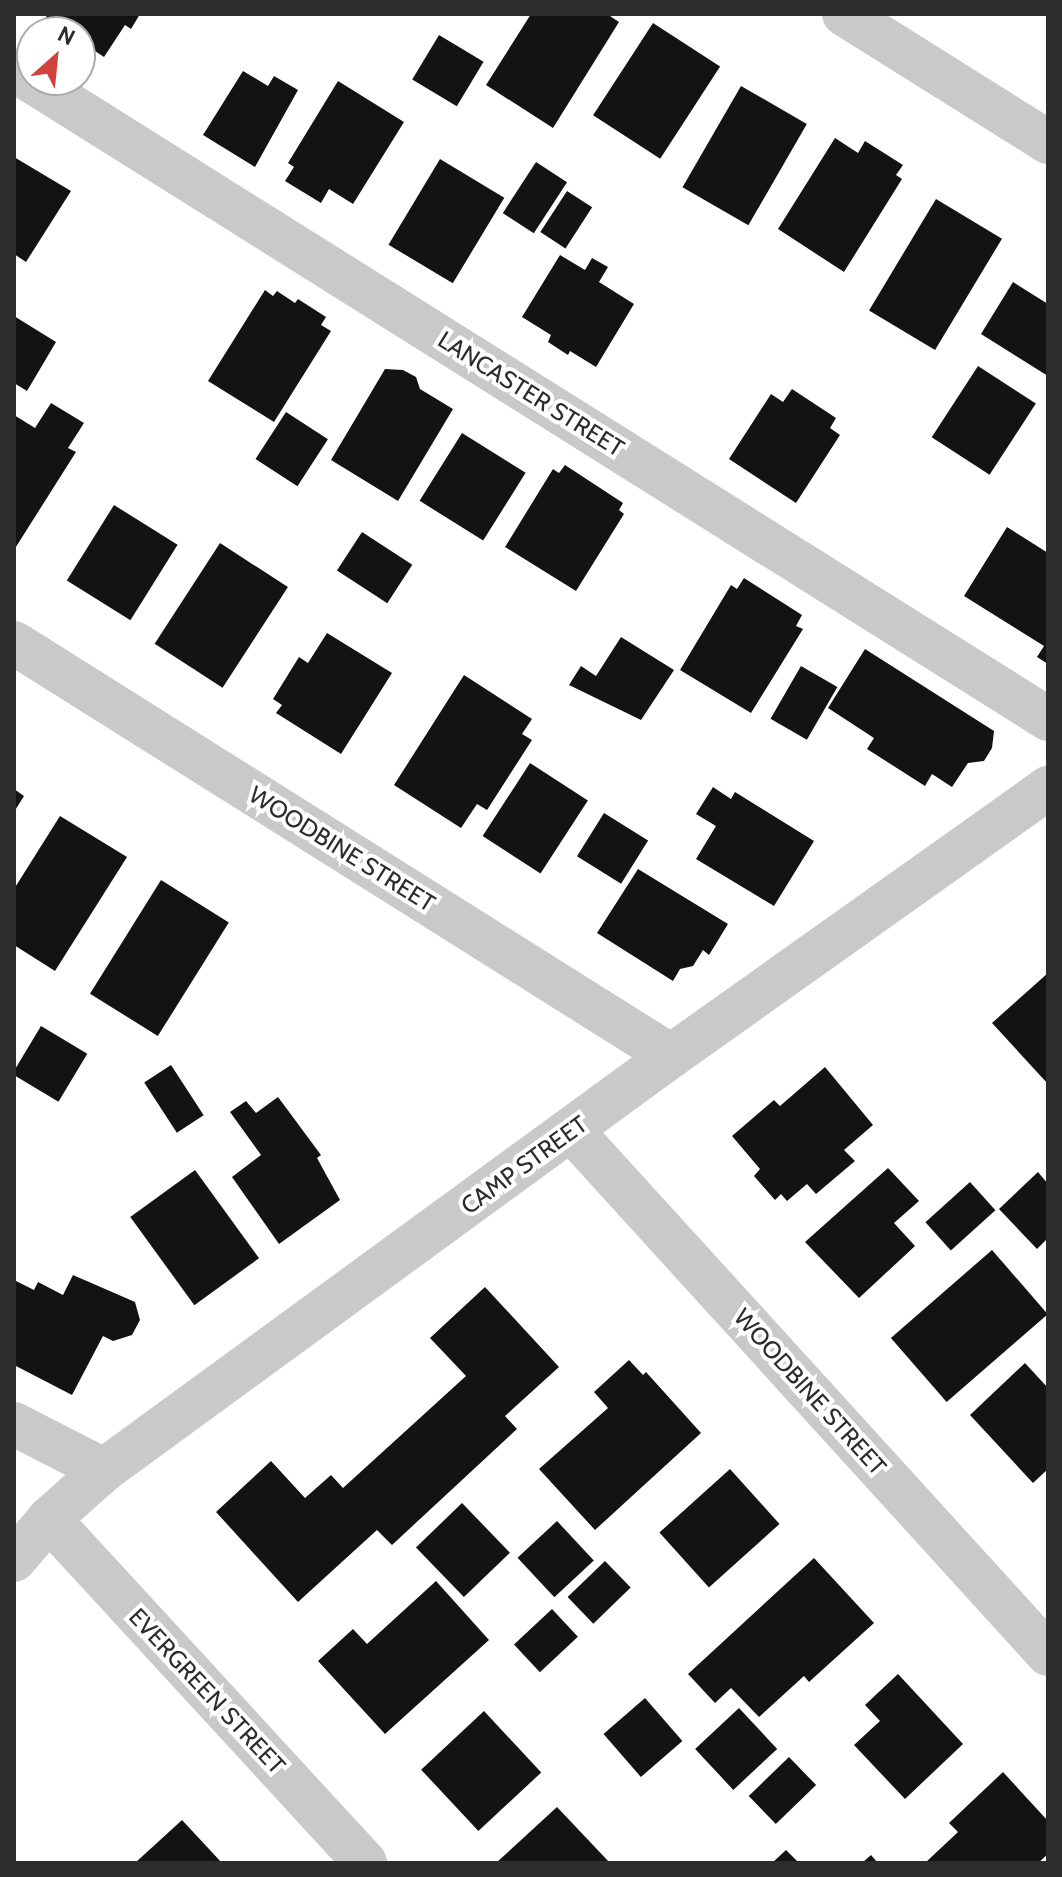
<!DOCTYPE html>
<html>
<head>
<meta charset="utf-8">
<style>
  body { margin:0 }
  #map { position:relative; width:1062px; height:1877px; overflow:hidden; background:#fff; font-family:Cabin,sans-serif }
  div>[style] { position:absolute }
  .building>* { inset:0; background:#131313; transform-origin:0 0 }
  .minor>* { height:44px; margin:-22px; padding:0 22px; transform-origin:22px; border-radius:22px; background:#c9c9c9 }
  .tertiary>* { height:44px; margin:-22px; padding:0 22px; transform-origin:22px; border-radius:22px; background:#c9c9c9 }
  span { translate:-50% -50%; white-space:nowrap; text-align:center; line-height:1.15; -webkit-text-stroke:8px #fff; paint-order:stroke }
  .street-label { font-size:24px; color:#2c2c2c }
  .frame { position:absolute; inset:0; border:16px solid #2c2c2c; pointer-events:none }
  .north { position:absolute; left:16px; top:16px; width:80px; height:80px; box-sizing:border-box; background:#fff; border:2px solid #ababab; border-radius:50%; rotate:27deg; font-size:22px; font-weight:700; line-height:32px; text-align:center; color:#2c2c2c }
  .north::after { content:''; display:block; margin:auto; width:28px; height:36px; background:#d1423f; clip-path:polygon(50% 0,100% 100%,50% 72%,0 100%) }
</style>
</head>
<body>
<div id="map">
  <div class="building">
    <div style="clip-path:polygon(48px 14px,140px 14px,131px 29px,125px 25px,104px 57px,89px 47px,86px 52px,80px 48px,80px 32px,54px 32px,42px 24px)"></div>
    <div style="clip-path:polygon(531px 14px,607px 14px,619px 22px,553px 128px,486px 85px)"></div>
    <div style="left:653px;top:23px;width:80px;height:110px;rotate:33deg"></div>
    <div style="left:439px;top:35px;width:52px;height:52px;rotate:31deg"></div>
    <div style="clip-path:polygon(243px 71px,268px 86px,274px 76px,298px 90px,255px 167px,203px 135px)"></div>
    <div style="clip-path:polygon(338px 81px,404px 122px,353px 204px,329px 189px,321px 203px,285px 181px,294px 167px,288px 163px)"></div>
    <div style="left:741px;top:86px;width:76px;height:117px;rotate:30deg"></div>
    <div style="clip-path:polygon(835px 138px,858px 153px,865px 141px,903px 165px,896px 175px,902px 179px,844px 272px,778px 229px)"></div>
    <div style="clip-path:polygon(14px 157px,71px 191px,26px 262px,14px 254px)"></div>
    <div style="left:440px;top:159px;width:75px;height:100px;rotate:31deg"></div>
    <div style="left:536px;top:162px;width:37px;height:61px;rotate:33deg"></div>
    <div style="left:567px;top:191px;width:30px;height:49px;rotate:33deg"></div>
    <div style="left:936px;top:199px;width:77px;height:130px;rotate:31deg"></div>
    <div style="clip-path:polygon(560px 255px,585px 270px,592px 258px,608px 267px,599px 282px,634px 304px,596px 367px,570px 351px,568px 355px,548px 342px,551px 335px,522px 317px)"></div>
    <div style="clip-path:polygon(1013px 282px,1048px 304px,1048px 376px,981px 334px)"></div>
    <div style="clip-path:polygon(265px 290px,273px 296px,277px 291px,295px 303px,298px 299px,326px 317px,321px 325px,331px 331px,274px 422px,208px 381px)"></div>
    <div style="clip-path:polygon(14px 316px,56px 342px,27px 391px,14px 383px)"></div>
    <div style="left:978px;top:366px;width:69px;height:85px;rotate:33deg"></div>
    <div style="clip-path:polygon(385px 369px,403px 370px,416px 377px,420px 389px,453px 409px,398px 501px,331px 460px)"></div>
    <div style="clip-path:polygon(792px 389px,836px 418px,830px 428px,840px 435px,796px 503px,729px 459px,771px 394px,783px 402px)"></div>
    <div style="clip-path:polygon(51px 403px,84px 423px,68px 448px,76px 452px,14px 550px,14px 415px,35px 428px)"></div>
    <div style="left:286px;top:412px;width:50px;height:56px;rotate:33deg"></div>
    <div style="left:462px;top:433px;width:75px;height:80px;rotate:32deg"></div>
    <div style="clip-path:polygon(565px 465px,623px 503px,619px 510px,624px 514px,576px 591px,505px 547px,553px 469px,559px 473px)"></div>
    <div style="left:114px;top:505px;width:75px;height:89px;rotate:32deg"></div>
    <div style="clip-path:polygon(1007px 527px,1048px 553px,1048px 664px,1037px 657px,1044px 646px,964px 596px)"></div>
    <div style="left:362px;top:532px;width:60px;height:46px;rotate:33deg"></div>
    <div style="left:220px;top:543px;width:81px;height:120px;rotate:33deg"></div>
    <div style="clip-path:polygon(744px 578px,802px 615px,796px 626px,803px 629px,751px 713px,680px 670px,731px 585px,737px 589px)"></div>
    <div style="clip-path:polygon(327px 633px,392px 673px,341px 754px,276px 713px,282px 705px,273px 699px,299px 657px,308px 663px)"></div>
    <div style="clip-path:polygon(621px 637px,674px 670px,641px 720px,569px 685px,581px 666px,596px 676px)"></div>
    <div style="clip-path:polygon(865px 649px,994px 731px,992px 748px,984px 761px,968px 763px,952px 787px,932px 774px,925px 786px,867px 749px,874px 738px,828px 708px)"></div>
    <div style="left:801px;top:666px;width:42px;height:61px;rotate:30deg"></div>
    <div style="clip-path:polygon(464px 675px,532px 719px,522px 734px,532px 740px,487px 810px,477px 804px,461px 828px,394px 785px)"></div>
    <div style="left:530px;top:763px;width:69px;height:87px;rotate:33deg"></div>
    <div style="clip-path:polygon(713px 787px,731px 799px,735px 792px,814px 841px,774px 906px,696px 859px,716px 826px,696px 814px)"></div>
    <div style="clip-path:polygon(14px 789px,24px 796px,14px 812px)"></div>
    <div style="left:604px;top:813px;width:52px;height:51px;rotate:32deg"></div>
    <div style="clip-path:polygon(60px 816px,127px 857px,55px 971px,14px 945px,14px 889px)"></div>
    <div style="clip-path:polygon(638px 869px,728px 924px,709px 955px,703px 950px,693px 966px,680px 969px,673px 981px,597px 933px)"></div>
    <div style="left:161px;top:880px;width:80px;height:134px;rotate:32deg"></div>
    <div style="clip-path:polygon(1048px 973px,1048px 1084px,992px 1023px)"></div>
    <div style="left:41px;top:1026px;width:54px;height:56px;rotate:31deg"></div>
    <div style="left:171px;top:1065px;width:60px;height:32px;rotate:57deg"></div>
    <div style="clip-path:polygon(825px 1067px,873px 1125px,844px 1150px,855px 1161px,816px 1194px,807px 1184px,787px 1201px,781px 1194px,775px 1200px,754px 1176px,760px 1169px,732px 1136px,774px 1100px,780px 1106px)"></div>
    <div style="clip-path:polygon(278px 1097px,321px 1155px,317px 1158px,340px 1200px,279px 1244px,232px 1177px,261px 1155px,230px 1112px,246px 1101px,256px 1113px)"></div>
    <div style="clip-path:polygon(888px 1168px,919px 1201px,894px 1223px,915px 1246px,859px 1298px,805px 1242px)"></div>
    <div style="left:195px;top:1170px;width:109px;height:80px;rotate:54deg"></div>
    <div style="clip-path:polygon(1038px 1172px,1048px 1184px,1048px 1238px,1037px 1249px,999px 1209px)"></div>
    <div style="left:970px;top:1182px;width:38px;height:60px;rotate:48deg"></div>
    <div style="left:992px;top:1250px;width:85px;height:134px;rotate:49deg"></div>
    <div style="clip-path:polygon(73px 1275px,135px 1302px,140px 1320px,132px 1335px,113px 1341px,103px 1336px,72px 1395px,14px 1365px,14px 1280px,34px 1290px,38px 1282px,63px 1295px)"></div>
    <div style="clip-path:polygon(485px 1287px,559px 1367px,505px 1416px,517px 1429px,392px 1545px,377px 1530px,298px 1602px,216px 1512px,271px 1461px,305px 1498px,331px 1475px,343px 1488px,466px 1376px,430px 1338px)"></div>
    <div style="clip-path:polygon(629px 1360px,643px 1375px,646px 1372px,701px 1433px,595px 1530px,539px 1469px,608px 1408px,594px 1392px)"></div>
    <div style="clip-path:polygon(1025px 1363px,1048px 1388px,1048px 1469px,1033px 1483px,970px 1415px)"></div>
    <div style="left:730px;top:1469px;width:74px;height:95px;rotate:48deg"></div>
    <div style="left:462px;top:1503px;width:69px;height:64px;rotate:46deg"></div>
    <div style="left:557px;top:1521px;width:54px;height:54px;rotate:47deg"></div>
    <div style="clip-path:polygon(814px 1558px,874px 1623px,809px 1682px,804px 1676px,759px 1717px,731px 1688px,715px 1703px,688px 1674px)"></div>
    <div style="left:605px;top:1561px;width:37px;height:52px;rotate:46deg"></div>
    <div style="clip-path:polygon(436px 1581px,489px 1640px,385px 1734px,318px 1661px,353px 1629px,367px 1644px)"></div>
    <div style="left:552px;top:1609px;width:38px;height:52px;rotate:47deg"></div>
    <div style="clip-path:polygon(898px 1674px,963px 1744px,905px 1799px,854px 1745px,880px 1721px,865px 1705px)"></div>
    <div style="left:645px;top:1698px;width:57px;height:55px;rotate:49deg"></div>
    <div style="left:739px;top:1708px;width:56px;height:60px;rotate:47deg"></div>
    <div style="left:484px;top:1711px;width:84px;height:86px;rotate:47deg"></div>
    <div style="left:789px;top:1757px;width:39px;height:56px;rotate:46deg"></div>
    <div style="clip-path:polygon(1003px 1772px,1048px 1821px,1048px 1854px,1038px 1863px,925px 1863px,958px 1832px,949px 1823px)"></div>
    <div style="clip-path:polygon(557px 1807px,610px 1863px,496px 1863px)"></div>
    <div style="clip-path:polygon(182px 1820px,222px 1863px,135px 1863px)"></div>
    <div style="clip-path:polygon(786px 1850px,799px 1863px,772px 1863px)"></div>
    <div style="clip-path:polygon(871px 1855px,878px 1863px,862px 1863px)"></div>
  </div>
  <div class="minor">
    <div style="left:14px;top:70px;width:1221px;rotate:32.11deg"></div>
    <div style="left:14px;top:643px;width:776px;rotate:32.15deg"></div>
    <div style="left:572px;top:1131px;width:707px;rotate:47.69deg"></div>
    <div style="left:14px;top:1424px;width:101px;rotate:27.1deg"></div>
    <div style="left:49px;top:1519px;width:467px;rotate:47.4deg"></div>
  </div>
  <div class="tertiary">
    <div style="left:844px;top:14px;width:241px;rotate:32.1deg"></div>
    <div style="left:14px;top:1560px;width:54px;rotate:-49.5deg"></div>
    <div style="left:49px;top:1519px;width:74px;rotate:-41.7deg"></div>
    <div style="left:104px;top:1470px;width:702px;rotate:-36.14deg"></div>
    <div style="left:671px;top:1056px;width:463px;rotate:-35.4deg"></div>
  </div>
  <div class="street-label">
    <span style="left:531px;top:394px;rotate:32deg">LANCASTER STREET</span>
    <span style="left:342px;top:849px;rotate:32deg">WOODBINE STREET</span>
    <span style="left:524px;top:1165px;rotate:-36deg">CAMP STREET</span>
    <span style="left:810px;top:1392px;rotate:48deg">WOODBINE STREET</span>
    <span style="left:207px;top:1691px;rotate:47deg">EVERGREEN STREET</span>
  </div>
  <div class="frame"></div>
  <div class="north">N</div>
</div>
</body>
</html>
